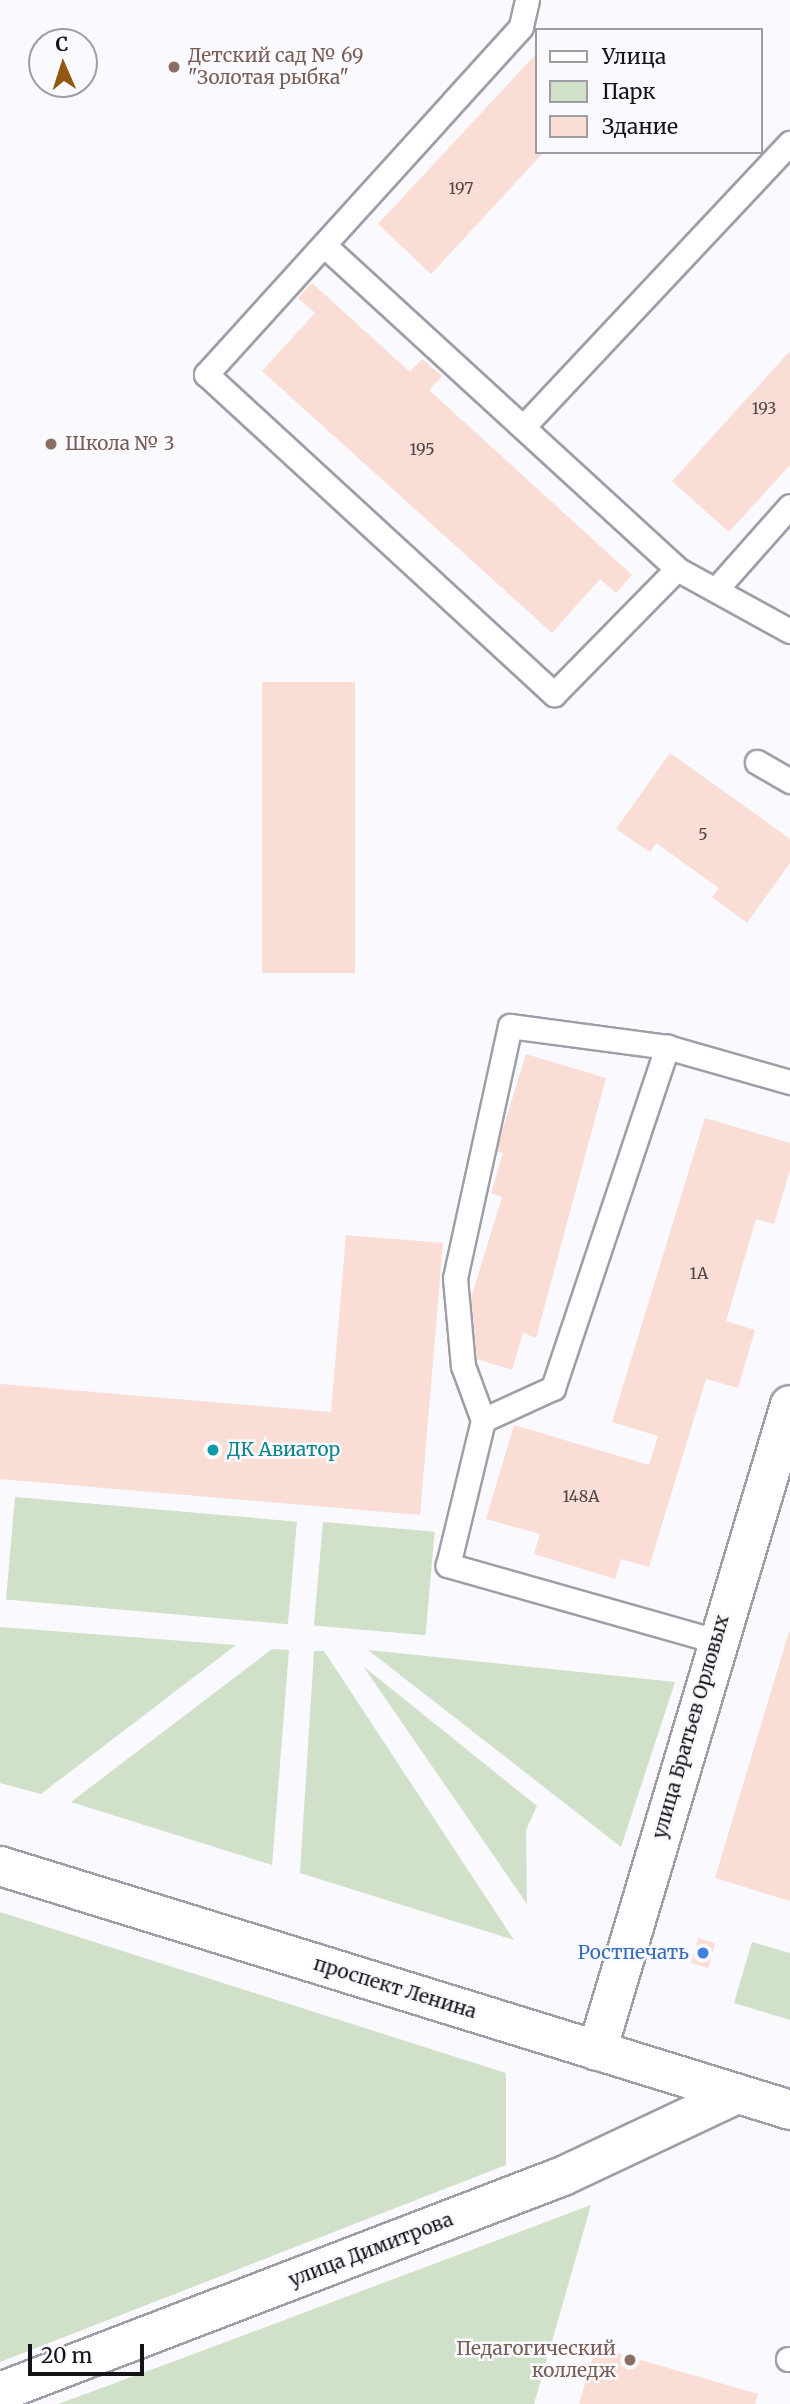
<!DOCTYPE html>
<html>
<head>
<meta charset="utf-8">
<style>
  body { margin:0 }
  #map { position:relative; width:790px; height:2404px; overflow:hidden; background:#f9f9fe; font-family:Merriweather,serif }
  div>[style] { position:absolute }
  .green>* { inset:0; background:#d1e0c9; transform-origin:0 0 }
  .building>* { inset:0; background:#faddd5; transform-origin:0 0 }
  .roads { filter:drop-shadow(2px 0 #9e9ea9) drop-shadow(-2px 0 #9e9ea9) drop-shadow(0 2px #9e9ea9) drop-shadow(0 -2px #9e9ea9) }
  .service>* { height:23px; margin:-11.5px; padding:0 11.5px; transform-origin:11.5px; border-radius:11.5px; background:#fff }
  .minor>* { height:38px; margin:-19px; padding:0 19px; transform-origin:19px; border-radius:19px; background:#fff }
  .secondary>* { height:38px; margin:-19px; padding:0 19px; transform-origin:19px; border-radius:19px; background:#fff }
  .dots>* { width:19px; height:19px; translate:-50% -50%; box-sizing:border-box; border:4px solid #f9f9fe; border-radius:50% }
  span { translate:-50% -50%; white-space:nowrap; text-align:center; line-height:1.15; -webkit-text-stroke:5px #f9f9fe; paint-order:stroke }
  .number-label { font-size:16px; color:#4e4647 }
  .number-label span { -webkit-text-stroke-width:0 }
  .education-label { font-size:19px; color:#785e54 }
  .left { translate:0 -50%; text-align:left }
  .right { translate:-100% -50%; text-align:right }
  .culture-label { font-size:19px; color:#0d838f }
  .street-label { font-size:19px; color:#141418 }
  .shop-label { font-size:19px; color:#366cbe }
  .legend { position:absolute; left:535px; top:28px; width:228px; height:126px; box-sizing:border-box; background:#f9f9fe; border:2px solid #9d9da2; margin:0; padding:9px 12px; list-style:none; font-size:21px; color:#141418 }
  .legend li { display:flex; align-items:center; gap:14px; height:35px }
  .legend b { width:35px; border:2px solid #9d9da2 }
  .north { position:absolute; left:28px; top:28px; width:70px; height:70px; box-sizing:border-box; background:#f9f9fe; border:2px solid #9d9da2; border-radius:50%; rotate:357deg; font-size:19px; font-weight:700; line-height:28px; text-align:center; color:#141418 }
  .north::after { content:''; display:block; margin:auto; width:24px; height:32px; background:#915713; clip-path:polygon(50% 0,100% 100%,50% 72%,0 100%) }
  .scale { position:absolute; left:28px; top:2344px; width:116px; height:32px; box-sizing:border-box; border:4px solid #141418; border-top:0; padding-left:9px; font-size:21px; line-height:24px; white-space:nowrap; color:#141418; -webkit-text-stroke:5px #f9f9fe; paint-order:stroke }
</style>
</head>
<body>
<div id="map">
  <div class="green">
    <div style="left:15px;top:1497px;width:283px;height:103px;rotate:5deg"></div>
    <div style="left:323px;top:1522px;width:112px;height:104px;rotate:5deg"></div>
    <div style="clip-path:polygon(0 1627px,236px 1645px,41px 1794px,0 1783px)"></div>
    <div style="clip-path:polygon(272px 1649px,289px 1650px,272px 1865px,71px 1802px)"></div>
    <div style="clip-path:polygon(368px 1650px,675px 1682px,621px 1847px)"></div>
    <div style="clip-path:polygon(314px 1651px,324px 1651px,514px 1940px,300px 1873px)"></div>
    <div style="clip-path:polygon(363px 1666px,537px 1806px,526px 1830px,527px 1904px)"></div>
    <div style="clip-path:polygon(0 1912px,506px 2073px,506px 2165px,0 2362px)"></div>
    <div style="clip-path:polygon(752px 1942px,790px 1953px,790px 2020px,734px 2003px)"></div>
    <div style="clip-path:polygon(591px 2205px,534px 2404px,58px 2404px,183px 2358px)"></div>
  </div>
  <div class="building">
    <div style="clip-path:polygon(536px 54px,536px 152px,544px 152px,431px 274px,378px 224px)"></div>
    <div style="clip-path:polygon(312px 283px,410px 372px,422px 359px,442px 376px,429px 390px,632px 575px,616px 593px,600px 579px,552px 633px,262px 371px,315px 313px,298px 298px)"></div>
    <div style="clip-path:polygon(790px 351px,790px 465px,729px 532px,672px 481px)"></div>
    <div style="left:262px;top:682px;width:93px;height:291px"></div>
    <div style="clip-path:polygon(670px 753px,790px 839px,790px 863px,747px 923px,712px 897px,719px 888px,656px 843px,650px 852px,616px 829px)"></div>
    <div style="clip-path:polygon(526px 1054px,606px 1078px,536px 1338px,523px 1333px,512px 1370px,477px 1359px,471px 1298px,502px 1197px,491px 1193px,503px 1153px,496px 1151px)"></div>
    <div style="clip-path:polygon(705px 1118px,790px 1143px,790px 1170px,774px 1224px,756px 1219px,726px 1321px,755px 1330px,738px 1388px,706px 1379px,649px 1567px,621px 1559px,615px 1579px,534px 1554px,540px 1534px,486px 1519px,514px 1425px,649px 1465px,658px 1436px,612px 1422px)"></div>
    <div style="clip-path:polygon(346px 1235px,443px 1243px,420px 1515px,0 1479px,0 1384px,331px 1412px)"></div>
    <div style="clip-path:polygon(789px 1632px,790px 1632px,790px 1901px,715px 1878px)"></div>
    <div style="left:698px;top:1938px;width:18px;height:26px;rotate:16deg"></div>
    <div style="clip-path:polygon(596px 2347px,758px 2394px,755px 2404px,579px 2404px)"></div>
  </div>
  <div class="roads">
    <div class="service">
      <div style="left:527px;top:0;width:28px;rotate:103deg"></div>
      <div style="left:521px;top:27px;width:469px;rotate:132.2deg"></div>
      <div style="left:206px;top:374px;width:473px;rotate:42.6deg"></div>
      <div style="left:554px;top:694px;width:175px;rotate:-45.5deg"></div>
      <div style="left:325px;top:246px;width:478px;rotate:42.5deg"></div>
      <div style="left:677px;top:569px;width:129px;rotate:28.8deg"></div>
      <div style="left:523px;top:427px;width:390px;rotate:-46.8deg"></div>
      <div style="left:718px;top:587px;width:108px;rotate:-48.4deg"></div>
      <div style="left:757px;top:762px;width:38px;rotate:30deg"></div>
      <div style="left:483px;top:1420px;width:58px;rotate:-110.3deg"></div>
      <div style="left:463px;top:1366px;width:88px;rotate:-95.2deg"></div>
      <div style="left:455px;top:1278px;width:258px;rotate:-77.7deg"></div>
      <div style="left:510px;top:1026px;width:158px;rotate:7.6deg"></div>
      <div style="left:716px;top:1641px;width:279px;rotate:-164.2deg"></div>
      <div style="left:448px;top:1565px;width:149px;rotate:-76.4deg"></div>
      <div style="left:483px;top:1420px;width:77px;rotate:-24.6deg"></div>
      <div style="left:553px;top:1388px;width:360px;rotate:-71.5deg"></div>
      <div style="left:667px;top:1047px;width:128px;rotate:15.9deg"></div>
      <div style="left:788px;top:2359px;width:2px"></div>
    </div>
    <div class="minor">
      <div style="left:597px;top:2051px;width:674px;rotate:-73.37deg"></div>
      <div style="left:0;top:2392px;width:603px;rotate:-20.99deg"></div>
      <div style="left:563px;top:2176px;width:192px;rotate:-25.2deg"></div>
    </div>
    <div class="secondary">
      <div style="left:0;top:1866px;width:827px;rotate:17.16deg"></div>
    </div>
  </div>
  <div class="dots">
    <div style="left:174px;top:67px;background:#8d6e63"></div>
    <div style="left:51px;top:444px;background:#8d6e63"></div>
    <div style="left:213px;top:1450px;background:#0f9aa8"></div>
    <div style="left:703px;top:1953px;background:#3f7fe0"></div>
    <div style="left:630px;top:2360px;background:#8d6e63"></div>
  </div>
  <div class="number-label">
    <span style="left:461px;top:188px">197</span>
    <span style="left:764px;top:408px">193</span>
    <span style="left:422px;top:449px">195</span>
    <span style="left:703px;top:834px">5</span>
    <span style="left:699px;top:1273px">1А</span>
    <span style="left:581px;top:1496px">148А</span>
  </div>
  <div class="education-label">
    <span class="left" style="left:188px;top:67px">Детский сад № 69<br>"Золотая рыбка"</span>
    <span class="left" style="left:65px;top:444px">Школа № 3</span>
    <span class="right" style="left:616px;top:2360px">Педагогический<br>колледж</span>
  </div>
  <div class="culture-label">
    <span class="left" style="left:227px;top:1450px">ДК Авиатор</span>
  </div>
  <div class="street-label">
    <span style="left:691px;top:1727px;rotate:-74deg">улица Братьев Орловых</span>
    <span style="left:395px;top:1988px;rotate:17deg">проспект Ленина</span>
    <span style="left:371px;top:2250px;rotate:-21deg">улица Димитрова</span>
  </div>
  <div class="shop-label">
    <span class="right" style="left:689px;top:1953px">Ростпечать</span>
  </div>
  <ul class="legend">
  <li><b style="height:9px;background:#fff"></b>Улица</li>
  <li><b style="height:19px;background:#d1e0c9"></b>Парк</li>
  <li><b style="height:19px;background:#faddd5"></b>Здание</li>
  </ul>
  <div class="north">С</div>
  <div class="scale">20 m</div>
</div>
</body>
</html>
